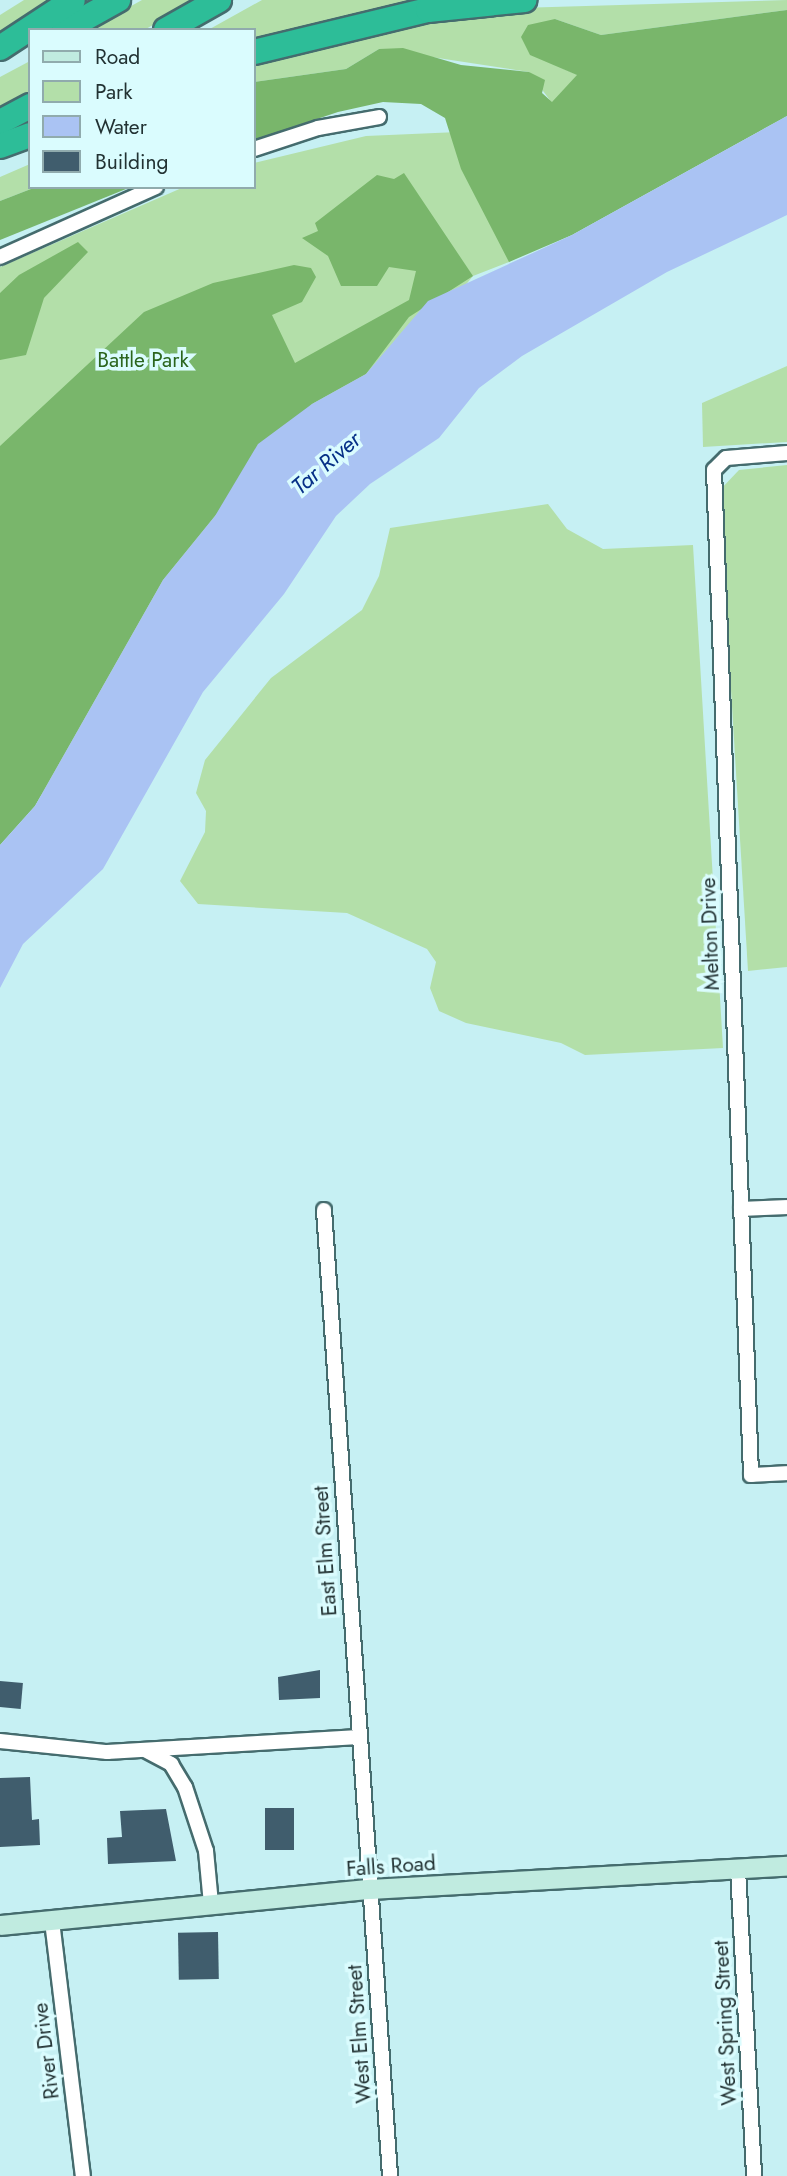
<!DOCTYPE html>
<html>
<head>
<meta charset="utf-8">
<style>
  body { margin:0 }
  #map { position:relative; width:787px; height:2176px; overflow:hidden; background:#c6f0f3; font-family:Jost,sans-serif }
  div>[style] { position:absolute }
  .green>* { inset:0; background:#b3dfa9 }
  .forest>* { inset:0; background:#79b66b }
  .water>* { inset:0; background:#aac3f3 }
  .building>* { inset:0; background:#405d6d; transform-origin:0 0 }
  .roads { filter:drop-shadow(2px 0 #456c6e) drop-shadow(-2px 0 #456c6e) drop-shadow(0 2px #456c6e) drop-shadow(0 -2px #456c6e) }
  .minor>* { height:14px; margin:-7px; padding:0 7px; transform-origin:7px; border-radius:7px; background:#fff }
  .secondary>* { height:19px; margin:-9.5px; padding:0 9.5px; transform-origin:9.5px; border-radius:9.5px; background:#c0ebe0 }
  .motorway>* { height:24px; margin:-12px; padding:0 12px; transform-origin:12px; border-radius:12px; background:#2dbd98 }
  span { translate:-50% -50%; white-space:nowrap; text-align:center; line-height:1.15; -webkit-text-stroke:7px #dafcfe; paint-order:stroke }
  .park-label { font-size:21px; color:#2b651d }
  .street-label { font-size:21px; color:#223233 }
  .water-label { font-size:23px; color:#063087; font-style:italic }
  .legend { position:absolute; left:28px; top:28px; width:228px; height:161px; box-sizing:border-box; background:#dafcfe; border:2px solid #90abad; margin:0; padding:9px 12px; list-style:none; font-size:21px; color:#223233 }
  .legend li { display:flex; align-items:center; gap:14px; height:35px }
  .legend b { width:35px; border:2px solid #90abad }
</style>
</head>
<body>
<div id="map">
  <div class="green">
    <div style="clip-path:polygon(24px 0,54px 0,0 32px,0 15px)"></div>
    <div style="clip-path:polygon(142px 0,198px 0,144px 30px,88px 30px)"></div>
    <div style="clip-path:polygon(262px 0,454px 0,254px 44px,254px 30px,208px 30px)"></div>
    <div style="clip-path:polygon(787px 0,787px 10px,601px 35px,555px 19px,564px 69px,578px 75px,552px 103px,529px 72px,379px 49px,346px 69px,254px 82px,254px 59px,362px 30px,518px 8px)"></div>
    <div style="clip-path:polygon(30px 61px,30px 92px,0 109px,0 77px)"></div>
    <div style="clip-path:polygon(784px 118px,509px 262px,473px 276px,0 845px,0 267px,184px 187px,254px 187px,254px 163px,366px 136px)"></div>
    <div style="clip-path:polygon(30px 164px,30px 187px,36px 187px,0 201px,0 177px)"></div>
    <div style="clip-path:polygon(787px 366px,787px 442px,703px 447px,702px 403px)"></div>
    <div style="clip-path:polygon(787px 465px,787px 967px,748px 971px,719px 491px,739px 470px)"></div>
    <div style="clip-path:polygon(548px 504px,567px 529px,603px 549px,693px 545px,723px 1048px,585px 1055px,561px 1043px,466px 1023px,439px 1011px,430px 988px,436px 962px,427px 949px,347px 913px,198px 904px,180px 881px,205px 832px,206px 811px,196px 793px,205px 760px,271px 678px,362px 610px,379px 576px,390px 528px)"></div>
  </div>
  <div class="forest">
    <div style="clip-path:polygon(787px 10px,787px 116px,572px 235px,509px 262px,461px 169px,445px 118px,421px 104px,383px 102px,338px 112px,254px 140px,254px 82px,346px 69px,379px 49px,403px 48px,461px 65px,529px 72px,545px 80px,542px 93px,552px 102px,577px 75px,530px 55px,521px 37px,528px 25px,555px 19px,601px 35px)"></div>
    <div style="clip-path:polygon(404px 173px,473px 276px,409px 317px,366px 374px,312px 404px,215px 516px,163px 580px,35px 806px,0 845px,0 446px,144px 312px,213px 283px,294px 265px,311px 268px,316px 277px,302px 302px,272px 315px,295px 363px,409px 300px,416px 271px,389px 267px,377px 286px,341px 286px,328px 256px,302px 238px,318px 231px,315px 223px,377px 175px,394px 179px)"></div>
    <div style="clip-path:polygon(36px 187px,131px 187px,0 240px,0 201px)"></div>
    <div style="clip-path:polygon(78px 242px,88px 252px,44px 298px,26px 355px,0 360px,0 293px,19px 275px)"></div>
  </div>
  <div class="water">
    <div style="clip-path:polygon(787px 116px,787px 215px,667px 272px,522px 356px,479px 388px,439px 438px,370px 484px,336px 516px,284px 594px,203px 692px,103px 869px,23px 944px,0 988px,0 845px,35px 806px,163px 580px,215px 516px,258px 444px,312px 404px,366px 374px,428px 301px,572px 235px)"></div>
  </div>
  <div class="building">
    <div style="clip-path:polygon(320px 1670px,320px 1698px,279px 1700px,278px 1677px)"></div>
    <div style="left:0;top:1681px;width:23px;height:26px;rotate:5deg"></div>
    <div style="clip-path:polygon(30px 1777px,32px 1820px,39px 1819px,40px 1845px,0 1847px,0 1778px)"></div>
    <div style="left:294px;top:1808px;width:42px;height:29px;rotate:90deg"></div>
    <div style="clip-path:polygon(166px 1809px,176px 1861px,108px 1864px,107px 1838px,122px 1837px,120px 1811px)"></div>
    <div style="left:218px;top:1932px;width:47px;height:40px;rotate:89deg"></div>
  </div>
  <div class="roads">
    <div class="minor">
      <div style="left:254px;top:149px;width:67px;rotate:-18.2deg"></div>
      <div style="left:318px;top:128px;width:62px;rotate:-10.2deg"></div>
      <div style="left:0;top:257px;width:171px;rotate:-24.2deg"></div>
      <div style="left:787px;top:453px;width:61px;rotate:175.3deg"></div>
      <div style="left:726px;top:458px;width:17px;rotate:135deg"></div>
      <div style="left:714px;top:470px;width:1006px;rotate:87.89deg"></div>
      <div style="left:751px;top:1475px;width:36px;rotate:-3deg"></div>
      <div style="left:741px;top:1209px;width:46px;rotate:-2.5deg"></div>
      <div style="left:324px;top:1210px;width:968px;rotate:86.09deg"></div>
      <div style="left:0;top:1741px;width:108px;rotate:5.9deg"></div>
      <div style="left:107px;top:1752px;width:252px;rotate:-3.4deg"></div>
      <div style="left:145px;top:1750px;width:30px;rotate:28deg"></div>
      <div style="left:171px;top:1764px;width:27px;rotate:59deg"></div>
      <div style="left:185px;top:1787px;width:67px;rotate:71.8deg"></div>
      <div style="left:206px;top:1851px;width:53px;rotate:84.6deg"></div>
      <div style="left:738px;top:1869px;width:307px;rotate:87deg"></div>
      <div style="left:52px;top:1921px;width:257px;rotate:83.1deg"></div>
    </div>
    <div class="secondary">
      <div style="left:0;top:1925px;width:372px;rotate:-5.6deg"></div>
      <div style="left:370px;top:1889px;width:418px;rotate:-3.2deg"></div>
    </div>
    <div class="motorway">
      <div style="left:64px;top:30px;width:62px;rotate:-29.1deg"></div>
      <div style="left:166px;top:30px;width:61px;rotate:-29.5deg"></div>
      <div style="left:0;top:48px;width:87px;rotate:-33.3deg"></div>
      <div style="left:254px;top:52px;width:179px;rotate:-13.6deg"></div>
      <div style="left:428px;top:10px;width:97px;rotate:-5.9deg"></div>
      <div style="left:0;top:122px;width:34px;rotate:-28deg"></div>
      <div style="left:0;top:146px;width:32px;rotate:-20deg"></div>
    </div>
  </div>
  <div class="park-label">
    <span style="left:143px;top:360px">Battle Park</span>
  </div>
  <div class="street-label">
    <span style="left:710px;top:934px;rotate:-92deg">Melton Drive</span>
    <span style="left:325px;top:1551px;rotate:-94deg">East Elm Street</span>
    <span style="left:391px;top:1866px;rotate:-4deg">Falls Road</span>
    <span style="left:725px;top:2023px;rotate:-93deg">West Spring Street</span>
    <span style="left:359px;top:2034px;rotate:-94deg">West Elm Street</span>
    <span style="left:46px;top:2051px;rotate:-97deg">River Drive</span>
  </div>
  <div class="water-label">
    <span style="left:326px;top:463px;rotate:-41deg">Tar River</span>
  </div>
  <ul class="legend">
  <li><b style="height:9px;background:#c0ebe0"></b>Road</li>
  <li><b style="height:19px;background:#b3dfa9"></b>Park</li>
  <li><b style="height:19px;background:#aac3f3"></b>Water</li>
  <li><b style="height:19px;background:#405d6d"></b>Building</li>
  </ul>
</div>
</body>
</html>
